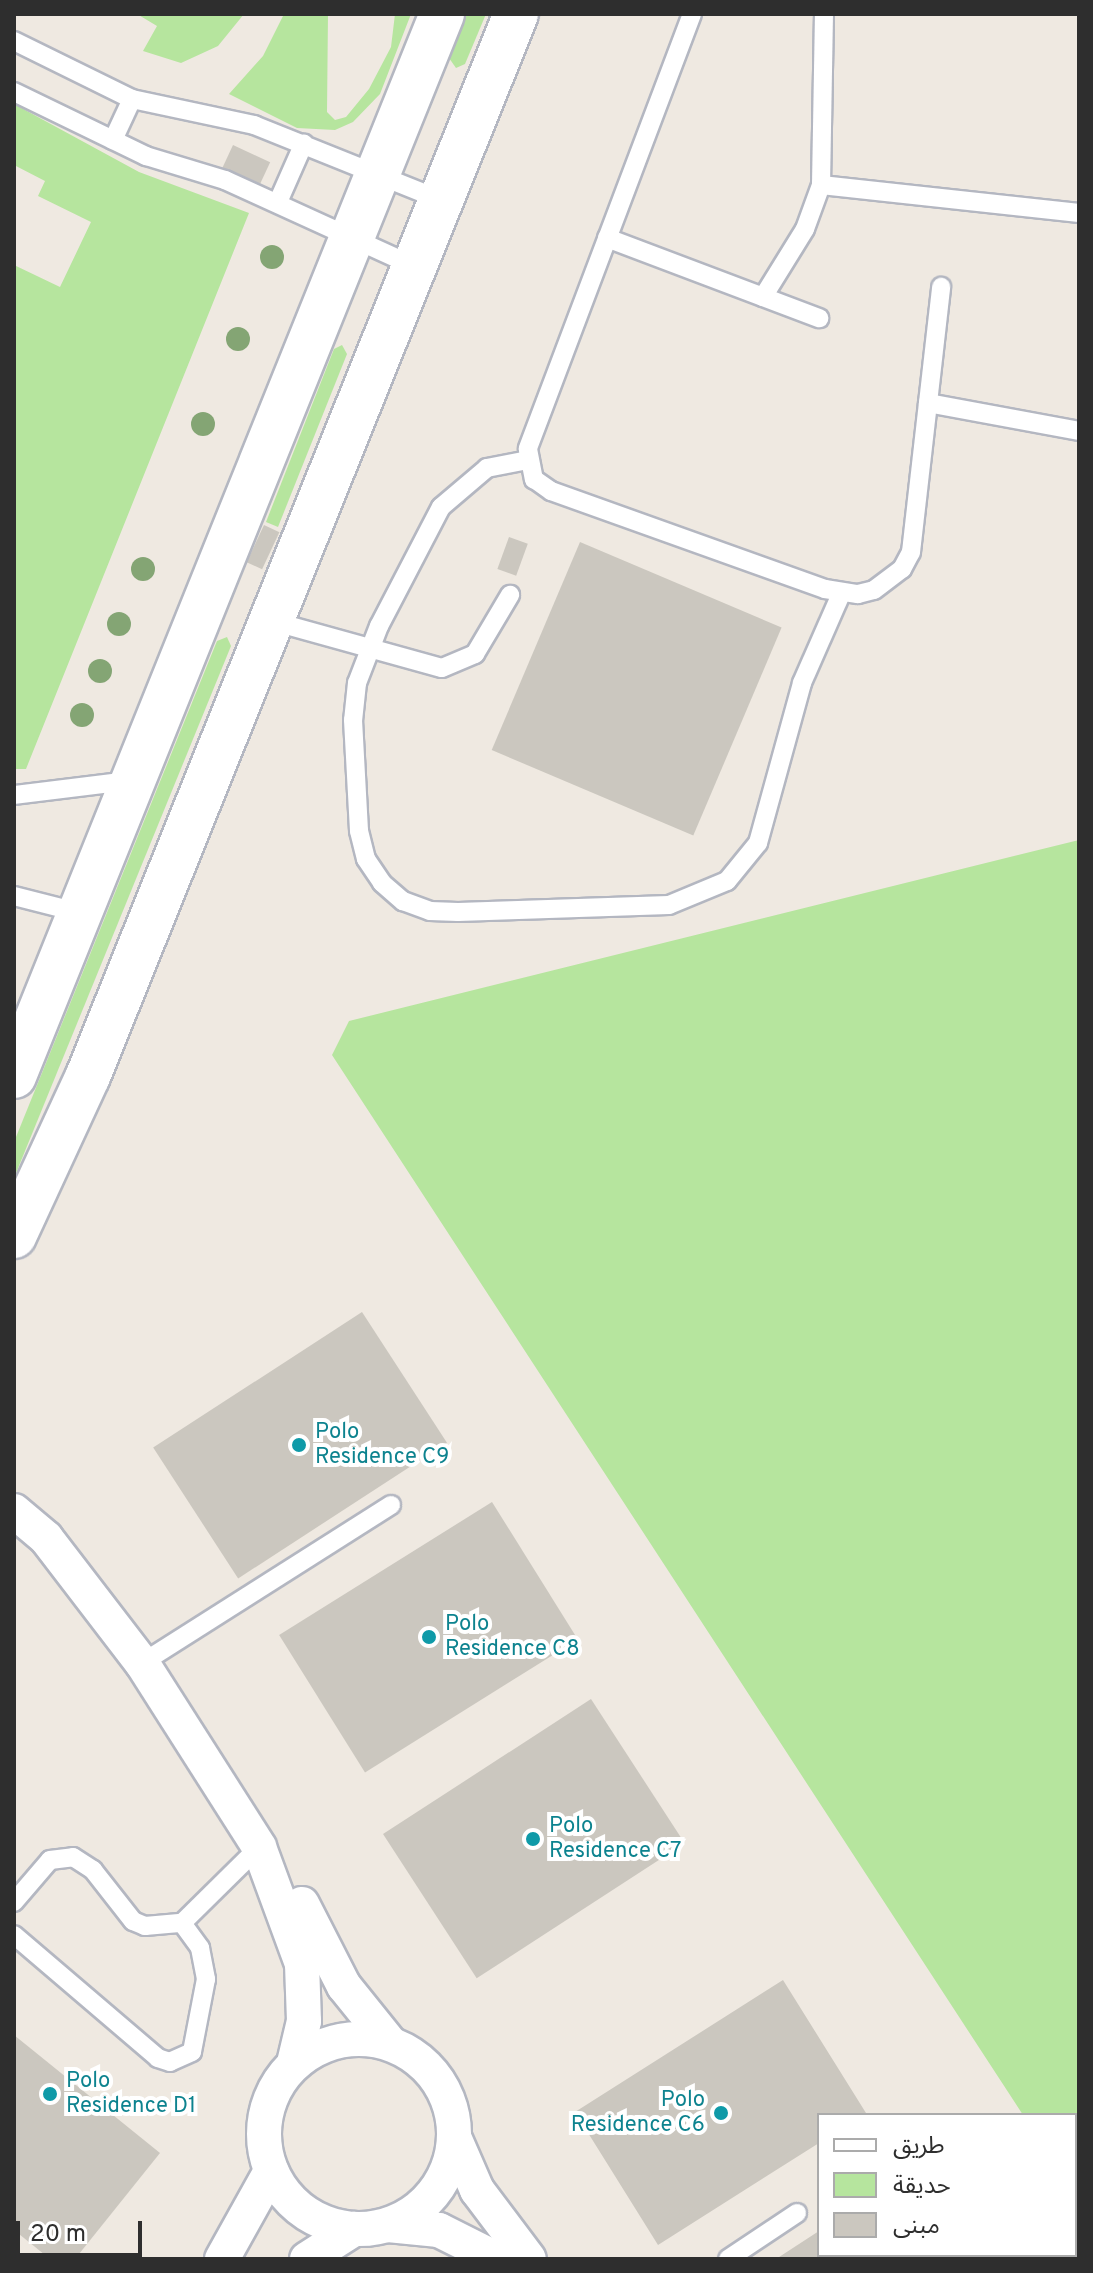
<!DOCTYPE html>
<html>
<head>
<meta charset="utf-8">
<style>
  body { margin:0 }
  #map { position:relative; width:1093px; height:2273px; overflow:hidden; background:#efe9e1; font-family:Overpass,"Noto Sans Arabic",sans-serif }
  div>[style] { position:absolute }
  .green>* { inset:0; background:#b6e59e }
  .building>* { inset:0; background:#cbc7bf; transform-origin:0 0 }
  .roads { filter:drop-shadow(2px 0 #b4b7c1) drop-shadow(-2px 0 #b4b7c1) drop-shadow(0 2px #b4b7c1) drop-shadow(0 -2px #b4b7c1) }
  .lane>* { height:18px; margin:-9px; padding:0 9px; transform-origin:9px; border-radius:9px; background:#fff }
  .street>* { height:34px; margin:-17px; padding:0 17px; transform-origin:17px; border-radius:17px; background:#fff }
  .street>.ring { margin:-17px; padding:0; box-sizing:content-box; background:none; border:34px solid #fff; border-radius:50% }
  .secondary>* { height:44px; margin:-22px; padding:0 22px; transform-origin:22px; border-radius:22px; background:#fff }
  .trees>* { width:24px; height:24px; margin:-12px; border-radius:50%; background:#84a574 }
  .dots>* { width:22px; height:22px; translate:-50% -50%; box-sizing:border-box; border:4px solid #fff; border-radius:50% }
  span { translate:-50% -50%; white-space:nowrap; text-align:center; line-height:1.15; -webkit-text-stroke:8px #fff; paint-order:stroke }
  .culture-label { font-size:22px; color:#0d838f }
  .left { translate:0 -50%; text-align:left }
  .right { translate:-100% -50%; text-align:right }
  .frame { position:absolute; inset:0; border:16px solid #2e2e2e; pointer-events:none }
  .legend { position:absolute; left:817px; top:2113px; width:260px; height:144px; box-sizing:border-box; background:#fff; border:2px solid #ababab; margin:0; padding:10px 14px; list-style:none; font-size:24px; color:#2e2e2e }
  .legend li { display:flex; align-items:center; gap:16px; height:40px }
  .legend b { width:40px; border:2px solid #ababab }
  .scale { position:absolute; left:16px; top:2221px; width:126px; height:36px; box-sizing:border-box; border:4px solid #2e2e2e; border-top:0; padding-left:10px; font-size:24px; line-height:28px; white-space:nowrap; color:#2e2e2e; -webkit-text-stroke:6px #fff; paint-order:stroke }
</style>
</head>
<body>
<div id="map">
  <div class="green">
    <div style="clip-path:polygon(137px 14px,244px 14px,218px 46px,181px 63px,143px 51px,157px 26px)"></div>
    <div style="clip-path:polygon(284px 14px,328px 14px,327px 112px,335px 120px,346px 117px,369px 89px,391px 47px,395px 14px,411px 14px,380px 94px,353px 122px,335px 130px,297px 128px,229px 94px,263px 56px)"></div>
    <div style="clip-path:polygon(467px 14px,486px 14px,465px 64px,456px 68px,449px 58px)"></div>
    <div style="clip-path:polygon(14px 104px,139px 172px,249px 213px,26px 769px,14px 769px,14px 265px,60px 287px,91px 222px,38px 196px,45px 181px,14px 165px)"></div>
    <div style="clip-path:polygon(342px 345px,347px 354px,278px 527px,266px 522px,334px 349px)"></div>
    <div style="clip-path:polygon(227px 637px,231px 646px,14px 1178px,14px 1142px,217px 641px)"></div>
    <div style="clip-path:polygon(1079px 840px,1079px 2200px,1075px 2115px,1023px 2115px,332px 1055px,349px 1021px)"></div>
  </div>
  <div class="building">
    <div style="left:233px;top:145px;width:41px;height:25px;rotate:25deg"></div>
    <div style="left:264px;top:525px;width:17px;height:41px;rotate:25deg"></div>
    <div style="left:509px;top:537px;width:20px;height:34px;rotate:20deg"></div>
    <div style="left:580px;top:542px;width:219px;height:226px;rotate:23deg"></div>
    <div style="left:362px;top:1312px;width:156px;height:249px;rotate:57deg"></div>
    <div style="left:492px;top:1502px;width:162px;height:251px;rotate:58deg"></div>
    <div style="left:591px;top:1699px;width:172px;height:248px;rotate:57deg"></div>
    <div style="clip-path:polygon(783px 1980px,866px 2113px,819px 2115px,819px 2143px,658px 2245px,575px 2112px)"></div>
    <div style="clip-path:polygon(14px 2035px,160px 2153px,75px 2259px,50px 2259px,14px 2230px)"></div>
    <div style="clip-path:polygon(819px 2231px,819px 2255px,973px 2259px,776px 2259px)"></div>
  </div>
  <div class="roads">
    <div class="lane">
      <div style="left:692px;top:14px;width:465px;rotate:110.7deg"></div>
      <div style="left:528px;top:449px;width:31px;rotate:79deg"></div>
      <div style="left:534px;top:479px;width:21px;rotate:35deg"></div>
      <div style="left:551px;top:491px;width:291px;rotate:19.7deg"></div>
      <div style="left:825px;top:589px;width:33px;rotate:9deg"></div>
      <div style="left:858px;top:594px;width:16px;rotate:-14deg"></div>
      <div style="left:874px;top:590px;width:35px;rotate:-37deg"></div>
      <div style="left:902px;top:569px;width:19px;rotate:-62deg"></div>
      <div style="left:911px;top:552px;width:267px;rotate:-83.5deg"></div>
      <div style="left:14px;top:41px;width:131px;rotate:26.2deg"></div>
      <div style="left:132px;top:99px;width:125px;rotate:12deg"></div>
      <div style="left:254px;top:125px;width:201px;rotate:21.9deg"></div>
      <div style="left:14px;top:92px;width:147px;rotate:25.9deg"></div>
      <div style="left:146px;top:156px;width:83px;rotate:16.9deg"></div>
      <div style="left:225px;top:180px;width:208px;rotate:24.5deg"></div>
      <div style="left:113px;top:140px;width:45px;rotate:-65.1deg"></div>
      <div style="left:821px;top:185px;width:260px;rotate:6.2deg"></div>
      <div style="left:278px;top:202px;width:64px;rotate:-66.2deg"></div>
      <div style="left:607px;top:238px;width:227px;rotate:20.7deg"></div>
      <div style="left:763px;top:297px;width:80px;rotate:-58.3deg"></div>
      <div style="left:805px;top:229px;width:47px;rotate:-70deg"></div>
      <div style="left:821px;top:185px;width:171px;rotate:-89deg"></div>
      <div style="left:928px;top:403px;width:154px;rotate:10.5deg"></div>
      <div style="left:528px;top:460px;width:42px;rotate:169deg"></div>
      <div style="left:487px;top:468px;width:60px;rotate:139.7deg"></div>
      <div style="left:441px;top:507px;width:134px;rotate:117.5deg"></div>
      <div style="left:379px;top:626px;width:61px;rotate:111.1deg"></div>
      <div style="left:357px;top:683px;width:37px;rotate:96deg"></div>
      <div style="left:353px;top:720px;width:111px;rotate:86.9deg"></div>
      <div style="left:359px;top:831px;width:29px;rotate:76deg"></div>
      <div style="left:366px;top:859px;width:29px;rotate:56deg"></div>
      <div style="left:382px;top:883px;width:28px;rotate:41deg"></div>
      <div style="left:403px;top:901px;width:29px;rotate:20deg"></div>
      <div style="left:430px;top:911px;width:28px;rotate:2deg"></div>
      <div style="left:458px;top:912px;width:211px;rotate:-1.9deg"></div>
      <div style="left:669px;top:905px;width:63px;rotate:-22.5deg"></div>
      <div style="left:727px;top:881px;width:49px;rotate:-50.8deg"></div>
      <div style="left:758px;top:843px;width:166px;rotate:-74.6deg"></div>
      <div style="left:802px;top:683px;width:97px;rotate:-66.3deg"></div>
      <div style="left:272px;top:621px;width:176px;rotate:15.5deg"></div>
      <div style="left:442px;top:668px;width:36px;rotate:-23deg"></div>
      <div style="left:475px;top:654px;width:69px;rotate:-59.3deg"></div>
      <div style="left:14px;top:795px;width:115px;rotate:-7deg"></div>
      <div style="left:14px;top:896px;width:69px;rotate:14.2deg"></div>
      <div style="left:142px;top:1663px;width:295px;rotate:-32.4deg"></div>
      <div style="left:14px;top:1902px;width:55px;rotate:-49.4deg"></div>
      <div style="left:50px;top:1860px;width:23px;rotate:-7deg"></div>
      <div style="left:73px;top:1857px;width:24px;rotate:33deg"></div>
      <div style="left:93px;top:1870px;width:65px;rotate:51.9deg"></div>
      <div style="left:133px;top:1921px;width:13px;rotate:23deg"></div>
      <div style="left:145px;top:1926px;width:37px;rotate:-5deg"></div>
      <div style="left:182px;top:1923px;width:31px;rotate:54deg"></div>
      <div style="left:200px;top:1948px;width:32px;rotate:79deg"></div>
      <div style="left:206px;top:1979px;width:74px;rotate:100.9deg"></div>
      <div style="left:192px;top:2052px;width:24px;rotate:156deg"></div>
      <div style="left:170px;top:2062px;width:13px;rotate:-162deg"></div>
      <div style="left:158px;top:2058px;width:189px;rotate:-139.5deg"></div>
      <div style="left:182px;top:1923px;width:108px;rotate:-44.6deg"></div>
      <div style="left:728px;top:2259px;width:83px;rotate:-33.7deg"></div>
    </div>
    <div class="street">
      <div style="left:14px;top:1511px;width:42px;rotate:40.2deg"></div>
      <div style="left:46px;top:1538px;width:158px;rotate:52.5deg"></div>
      <div style="left:142px;top:1663px;width:218px;rotate:57.5deg"></div>
      <div style="left:259px;top:1847px;width:125px;rotate:69.8deg"></div>
      <div style="left:302px;top:1964px;width:57px;rotate:88deg"></div>
      <div style="left:304px;top:2021px;width:43px;rotate:103.4deg"></div>
      <div style="left:302px;top:1904px;width:92px;rotate:62.9deg"></div>
      <div style="left:344px;top:1986px;width:73px;rotate:51.1deg"></div>
      <div class="ring" style="left:264px;top:2039px;width:156px;height:156px"></div>
      <div style="left:454px;top:2137px;width:58px;rotate:66.5deg"></div>
      <div style="left:477px;top:2190px;width:86px;rotate:53deg"></div>
      <div style="left:388px;top:2225px;width:51px;rotate:5.6deg"></div>
      <div style="left:439px;top:2230px;width:65px;rotate:26.6deg"></div>
      <div style="left:222px;top:2259px;width:101px;rotate:-60.9deg"></div>
      <div style="left:307px;top:2259px;width:56px;rotate:-32.6deg"></div>
    </div>
    <div class="secondary">
      <div style="left:14px;top:1076px;width:1145px;rotate:-68.05deg"></div>
      <div style="left:14px;top:1236px;width:176px;rotate:-65.2deg"></div>
      <div style="left:88px;top:1076px;width:1145px;rotate:-68.05deg"></div>
    </div>
  </div>
  <div class="trees">
    <div style="left:272px;top:257px"></div>
    <div style="left:238px;top:339px"></div>
    <div style="left:203px;top:424px"></div>
    <div style="left:143px;top:569px"></div>
    <div style="left:119px;top:624px"></div>
    <div style="left:100px;top:671px"></div>
    <div style="left:82px;top:715px"></div>
  </div>
  <div class="dots">
    <div style="left:299px;top:1445px;background:#0f9aa8"></div>
    <div style="left:429px;top:1637px;background:#0f9aa8"></div>
    <div style="left:533px;top:1839px;background:#0f9aa8"></div>
    <div style="left:50px;top:2094px;background:#0f9aa8"></div>
    <div style="left:721px;top:2113px;background:#0f9aa8"></div>
  </div>
  <div class="culture-label">
    <span class="left" style="left:315px;top:1445px">Polo<br>Residence C9</span>
    <span class="left" style="left:445px;top:1637px">Polo<br>Residence C8</span>
    <span class="left" style="left:549px;top:1839px">Polo<br>Residence C7</span>
    <span class="left" style="left:66px;top:2094px">Polo<br>Residence D1</span>
    <span class="right" style="left:705px;top:2113px">Polo<br>Residence C6</span>
  </div>
  <div class="frame"></div>
  <ul class="legend">
  <li><b style="height:10px;background:#fff"></b>طريق</li>
  <li><b style="height:22px;background:#b6e59e"></b>حديقة</li>
  <li><b style="height:22px;background:#cbc7bf"></b>مبنى</li>
  </ul>
  <div class="scale">20 m</div>
</div>
</body>
</html>
